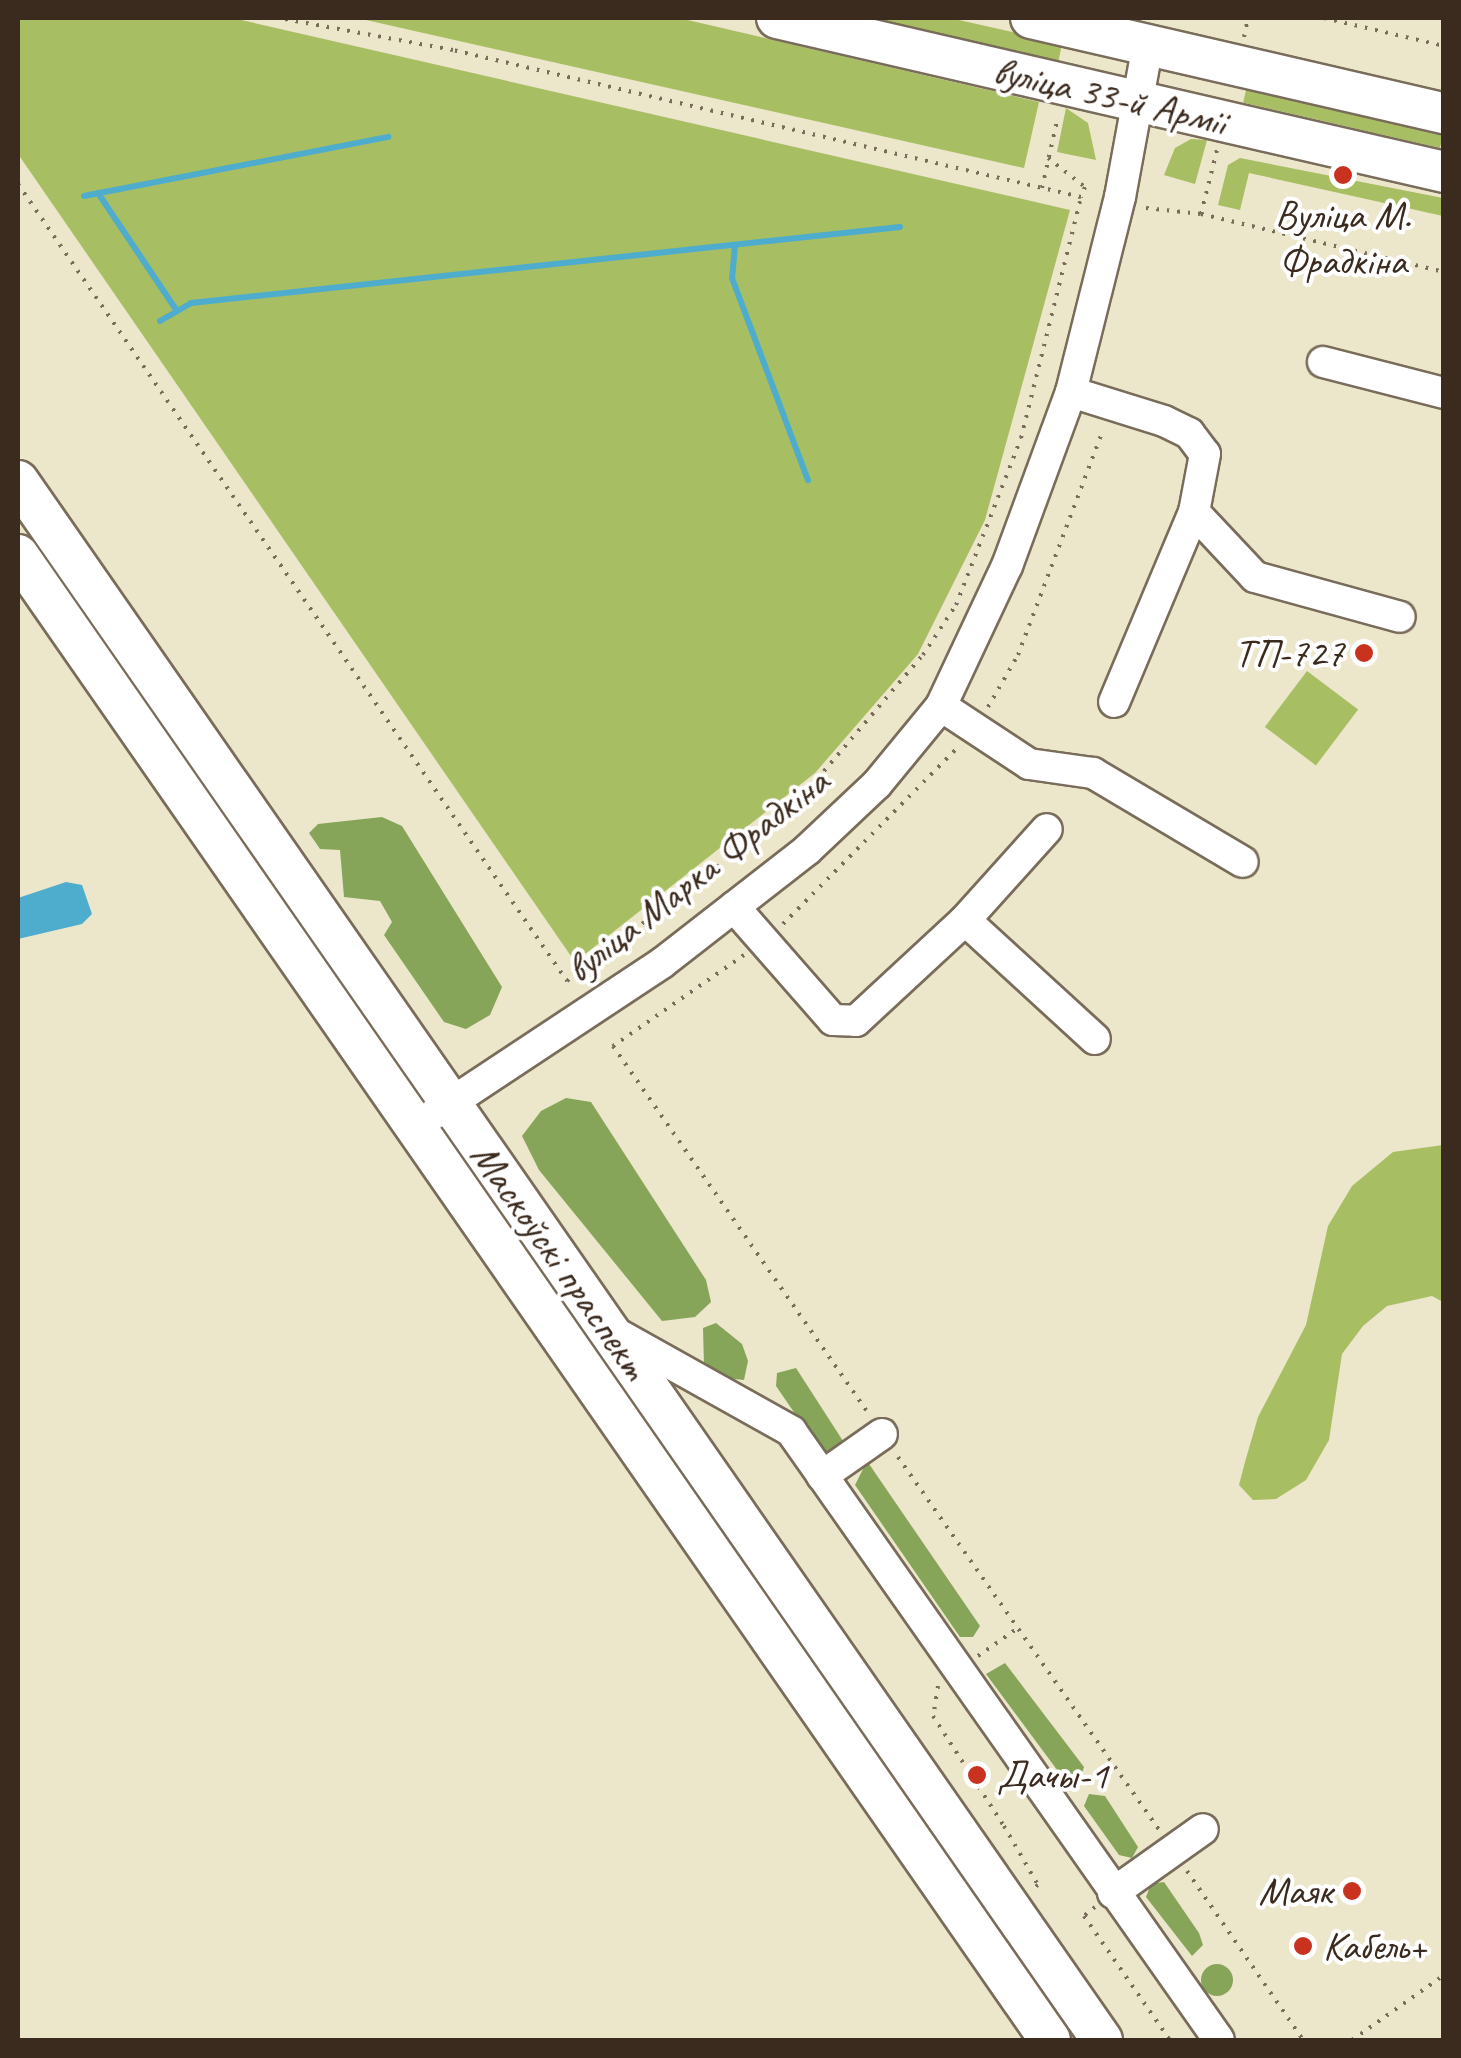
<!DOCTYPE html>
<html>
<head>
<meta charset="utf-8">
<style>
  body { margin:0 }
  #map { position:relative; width:1461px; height:2058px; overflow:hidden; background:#ece6ca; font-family:Caveat,sans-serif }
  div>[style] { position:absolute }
  .green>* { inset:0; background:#a8be63; transform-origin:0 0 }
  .forest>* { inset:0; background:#86a559 }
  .round { border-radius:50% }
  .water>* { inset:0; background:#4eadcd }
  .stream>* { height:6px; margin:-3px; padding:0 3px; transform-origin:3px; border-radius:3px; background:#4eadcd }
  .path>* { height:4px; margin-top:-2px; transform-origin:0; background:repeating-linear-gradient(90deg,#796c5a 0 2.5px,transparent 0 10.5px) }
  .roads { filter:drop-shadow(2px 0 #796c5a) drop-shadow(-2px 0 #796c5a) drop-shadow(0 2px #796c5a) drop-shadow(0 -2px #796c5a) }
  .minor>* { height:30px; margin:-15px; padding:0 15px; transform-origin:15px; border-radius:15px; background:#fff }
  .major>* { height:40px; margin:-20px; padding:0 20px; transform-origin:20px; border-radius:20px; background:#fff }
  .dots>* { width:28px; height:28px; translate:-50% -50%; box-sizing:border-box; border:5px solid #fff; border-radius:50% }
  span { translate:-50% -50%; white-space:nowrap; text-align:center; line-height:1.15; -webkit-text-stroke:8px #fff; paint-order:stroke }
  .street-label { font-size:40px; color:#3b2a1e }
  .poi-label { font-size:40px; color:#3b2a1e }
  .right { translate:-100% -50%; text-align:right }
  .left { translate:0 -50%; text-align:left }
  .frame { position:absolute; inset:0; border:20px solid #3b2a1e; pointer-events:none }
</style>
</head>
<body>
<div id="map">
  <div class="green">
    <div style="clip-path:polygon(18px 18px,237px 19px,1070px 210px,985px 520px,918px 654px,815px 773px,575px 962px,18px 154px)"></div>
    <div style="clip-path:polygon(357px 18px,679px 18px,1039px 102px,1024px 168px)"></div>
    <div style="clip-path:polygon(865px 18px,950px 18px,1062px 43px,1058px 64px)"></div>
    <div style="left:1247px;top:86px;width:202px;height:17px;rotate:13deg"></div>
    <div style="clip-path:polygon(1066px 108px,1088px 123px,1096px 160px,1057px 152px)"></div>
    <div style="clip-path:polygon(1191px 139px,1207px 140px,1195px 184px,1164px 175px,1175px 148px)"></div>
    <div style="clip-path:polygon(1240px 158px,1443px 198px,1443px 216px,1249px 173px,1240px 210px,1218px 205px,1228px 165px)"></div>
    <div style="left:1307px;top:671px;width:64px;height:70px;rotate:37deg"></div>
    <div style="clip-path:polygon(1443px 1145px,1443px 1302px,1432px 1296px,1387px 1306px,1363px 1326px,1342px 1354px,1329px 1440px,1306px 1480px,1276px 1499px,1253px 1500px,1239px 1485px,1245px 1462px,1258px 1417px,1306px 1325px,1328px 1226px,1352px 1186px,1393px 1152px)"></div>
  </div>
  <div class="forest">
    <div style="clip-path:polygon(382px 817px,402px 826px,502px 987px,490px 1015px,466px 1029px,444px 1022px,384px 935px,392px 922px,380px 901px,344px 897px,340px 850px,320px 849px,309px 833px,318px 824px)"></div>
    <div style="clip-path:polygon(566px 1098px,591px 1102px,706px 1280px,711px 1302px,695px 1317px,662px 1321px,539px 1170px,522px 1136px,541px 1111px)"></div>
    <div style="clip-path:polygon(716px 1323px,742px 1344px,748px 1361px,744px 1380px,715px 1377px,704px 1365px,703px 1328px)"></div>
    <div style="clip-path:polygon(796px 1368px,843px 1441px,832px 1455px,824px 1456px,776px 1386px,777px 1373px)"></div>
    <div style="clip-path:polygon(867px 1461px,980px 1626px,973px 1637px,960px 1637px,855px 1485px)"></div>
    <div style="clip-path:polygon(1005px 1663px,1084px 1767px,1080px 1780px,1069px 1786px,986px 1674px)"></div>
    <div style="clip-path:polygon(1089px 1794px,1105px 1796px,1138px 1847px,1132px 1858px,1119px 1855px,1084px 1806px)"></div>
    <div style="clip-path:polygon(1164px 1882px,1199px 1933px,1203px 1945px,1192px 1956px,1146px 1897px,1151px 1884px)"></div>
    <div class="round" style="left:1201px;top:1964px;width:32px;height:32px"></div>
  </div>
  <div class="water">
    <div style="clip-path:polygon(66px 882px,82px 885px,92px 914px,82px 924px,18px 939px,18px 898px)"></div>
  </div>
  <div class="stream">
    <div style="left:98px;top:193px;width:142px;rotate:56.2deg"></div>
    <div style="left:84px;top:196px;width:310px;rotate:-11deg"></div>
    <div style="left:735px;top:245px;width:33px;rotate:95deg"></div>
    <div style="left:732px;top:278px;width:216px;rotate:69.4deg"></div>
    <div style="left:160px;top:321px;width:36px;rotate:-30deg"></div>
    <div style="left:191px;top:303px;width:713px;rotate:-6.12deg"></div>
  </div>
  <div class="path">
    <div style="left:1324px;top:18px;width:123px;rotate:13.1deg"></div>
    <div style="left:1244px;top:37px;width:19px;rotate:-78deg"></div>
    <div style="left:1048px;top:158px;width:47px;rotate:38.1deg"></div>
    <div style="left:1085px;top:187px;width:11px;rotate:112deg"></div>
    <div style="left:18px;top:184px;width:968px;rotate:55.44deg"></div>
    <div style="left:567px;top:981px;width:280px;rotate:-37.3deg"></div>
    <div style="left:790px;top:811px;width:205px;rotate:-49.6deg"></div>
    <div style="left:923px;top:655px;width:60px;rotate:-56.6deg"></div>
    <div style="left:956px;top:605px;width:179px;rotate:-68.7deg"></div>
    <div style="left:1021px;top:438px;width:248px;rotate:-76deg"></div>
    <div style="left:1081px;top:197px;width:645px;rotate:-166.83deg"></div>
    <div style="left:453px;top:50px;width:177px;rotate:-169.6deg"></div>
    <div style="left:1042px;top:188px;width:69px;rotate:-77.4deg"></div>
    <div style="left:1146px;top:208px;width:55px;rotate:6.2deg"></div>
    <div style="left:1201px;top:214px;width:250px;rotate:13.4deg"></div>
    <div style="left:1201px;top:214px;width:66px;rotate:-76deg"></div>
    <div style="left:988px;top:707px;width:60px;rotate:-60deg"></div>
    <div style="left:1018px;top:655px;width:241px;rotate:-69.3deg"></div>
    <div style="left:783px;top:924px;width:250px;rotate:-45.3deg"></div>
    <div style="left:744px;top:955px;width:160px;rotate:145.2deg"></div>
    <div style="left:613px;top:1046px;width:446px;rotate:55.2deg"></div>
    <div style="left:898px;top:1457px;width:455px;rotate:55deg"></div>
    <div style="left:978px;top:1656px;width:45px;rotate:-35.1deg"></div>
    <div style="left:938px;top:1686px;width:30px;rotate:99deg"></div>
    <div style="left:933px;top:1716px;width:131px;rotate:57.2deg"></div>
    <div style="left:1004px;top:1826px;width:68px;rotate:60deg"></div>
    <div style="left:1038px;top:1885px;width:6px;rotate:149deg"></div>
    <div style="left:1187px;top:1871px;width:205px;rotate:55.5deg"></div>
    <div style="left:1095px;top:1907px;width:14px;rotate:141deg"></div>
    <div style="left:1084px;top:1916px;width:151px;rotate:55.3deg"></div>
    <div style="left:1352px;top:2040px;width:113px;rotate:-35.2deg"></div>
  </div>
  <div class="roads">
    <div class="minor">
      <div style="left:1323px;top:362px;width:125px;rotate:14.4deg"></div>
      <div style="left:1071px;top:392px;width:97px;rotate:17.3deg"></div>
      <div style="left:1164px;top:421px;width:28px;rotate:26deg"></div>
      <div style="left:1189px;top:433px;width:26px;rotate:53deg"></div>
      <div style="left:1205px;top:454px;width:59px;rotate:100.7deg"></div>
      <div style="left:1194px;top:512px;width:206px;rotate:112.8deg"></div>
      <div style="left:1194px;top:512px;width:89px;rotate:46.8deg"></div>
      <div style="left:1255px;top:577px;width:150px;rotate:15.4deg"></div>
      <div style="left:941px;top:706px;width:105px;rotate:33.4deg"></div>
      <div style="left:1029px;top:764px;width:65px;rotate:8deg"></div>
      <div style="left:1093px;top:773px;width:174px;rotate:30.7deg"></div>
      <div style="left:734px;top:907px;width:150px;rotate:48.8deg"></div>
      <div style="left:833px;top:1020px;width:23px;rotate:2deg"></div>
      <div style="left:856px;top:1021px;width:149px;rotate:-42.8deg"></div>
      <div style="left:965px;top:920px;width:122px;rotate:-48deg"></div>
      <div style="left:965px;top:920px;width:176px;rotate:42.5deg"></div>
      <div style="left:434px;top:1114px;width:273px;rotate:-33.5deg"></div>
      <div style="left:662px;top:963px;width:184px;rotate:-37.9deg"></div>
      <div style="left:807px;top:850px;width:96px;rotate:-43.3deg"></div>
      <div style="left:877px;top:784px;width:101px;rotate:-50.6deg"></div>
      <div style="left:941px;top:706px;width:155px;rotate:-64.8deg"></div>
      <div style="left:1007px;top:566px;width:185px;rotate:-69.8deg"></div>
      <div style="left:1071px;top:392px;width:201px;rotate:-75.9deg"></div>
      <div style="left:1120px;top:197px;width:155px;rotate:-79.6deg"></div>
      <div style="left:614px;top:1332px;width:203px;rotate:29.2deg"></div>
      <div style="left:791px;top:1431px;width:744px;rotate:54.9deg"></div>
      <div style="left:822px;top:1476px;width:73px;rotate:-35deg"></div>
      <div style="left:1113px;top:1893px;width:110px;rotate:-35.4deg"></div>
    </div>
    <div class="major">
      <div style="left:777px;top:18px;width:685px;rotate:13deg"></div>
      <div style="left:1031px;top:18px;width:424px;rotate:13deg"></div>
      <div style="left:18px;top:481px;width:1899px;rotate:55.19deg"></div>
      <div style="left:18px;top:555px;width:1808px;rotate:55.2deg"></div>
    </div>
  </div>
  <div class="dots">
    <div style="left:1343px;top:175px;background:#c8321e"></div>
    <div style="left:1364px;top:653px;background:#c8321e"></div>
    <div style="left:977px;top:1775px;background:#c8321e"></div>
    <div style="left:1352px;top:1891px;background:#c8321e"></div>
    <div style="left:1303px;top:1946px;background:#c8321e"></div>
  </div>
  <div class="street-label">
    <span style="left:1110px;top:96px;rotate:13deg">вуліца 33-й Арміі</span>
    <span style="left:697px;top:875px;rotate:-38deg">вуліца Марка Фрадкіна</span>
    <span style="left:560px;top:1261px;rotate:55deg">Маскоўскі праспект</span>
  </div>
  <div class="poi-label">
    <span style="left:1343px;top:238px">Вуліца М.<br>Фрадкіна</span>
    <span class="right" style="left:1344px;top:653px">ТП-727</span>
    <span class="left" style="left:997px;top:1775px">Дачы-1</span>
    <span class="right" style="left:1332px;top:1891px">Маяк</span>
    <span class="left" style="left:1323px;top:1946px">Кабель+</span>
  </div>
  <div class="frame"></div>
</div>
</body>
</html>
